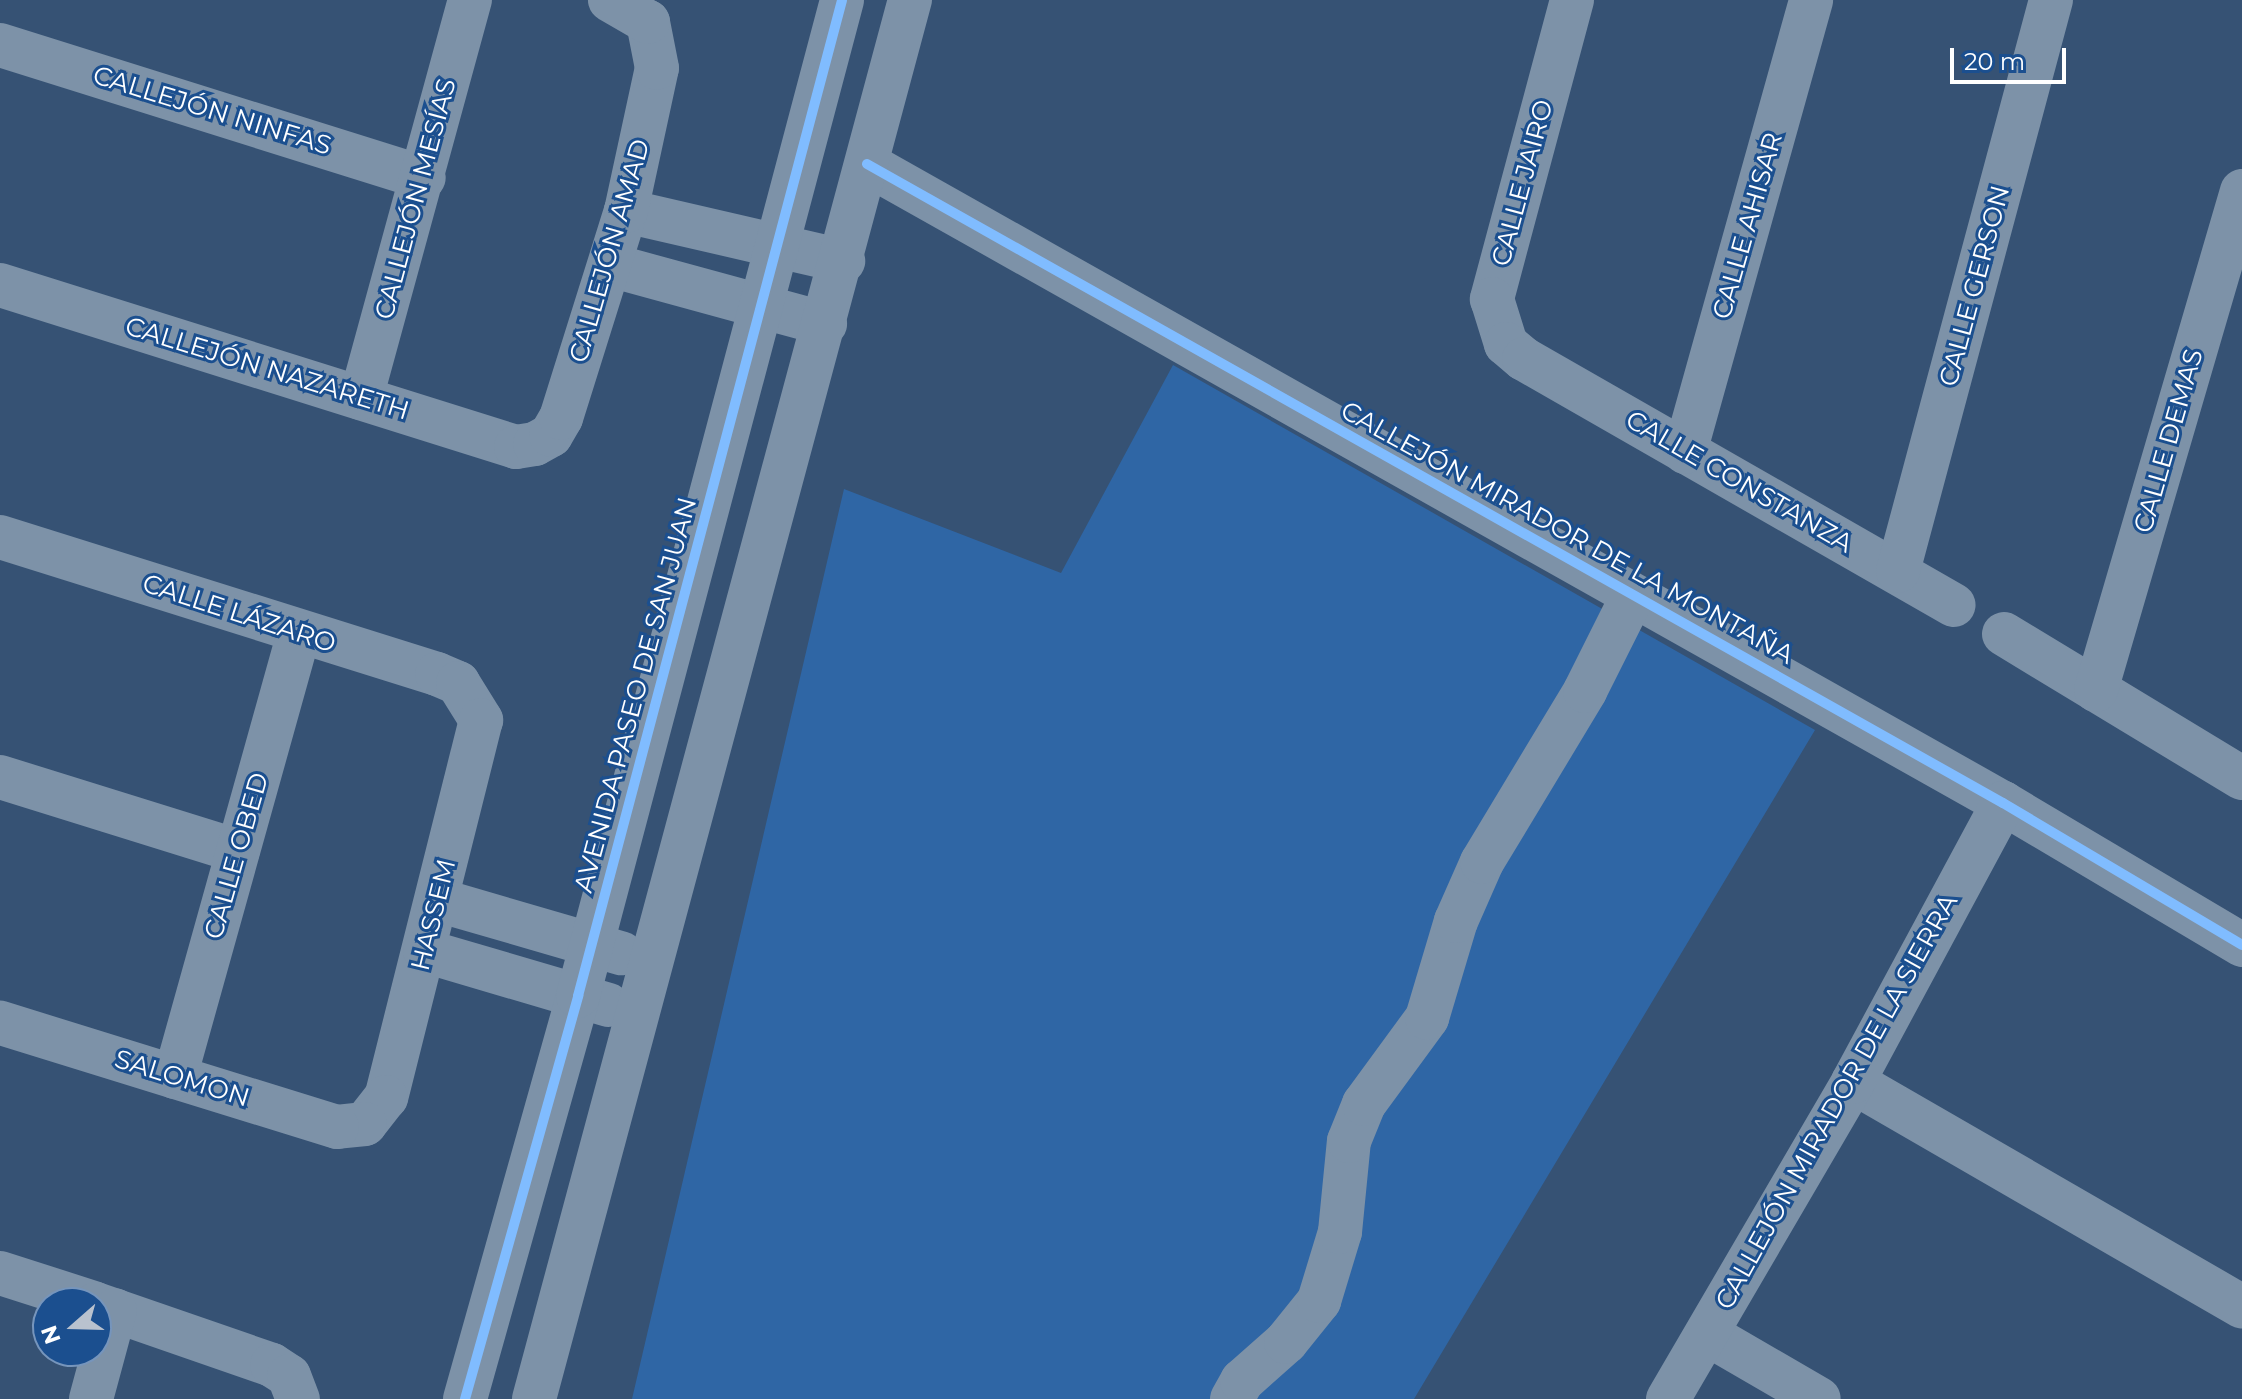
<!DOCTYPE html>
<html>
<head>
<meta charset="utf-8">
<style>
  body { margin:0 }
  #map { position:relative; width:2242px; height:1399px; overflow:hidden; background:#365274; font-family:Montserrat,sans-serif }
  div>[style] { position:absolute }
  .green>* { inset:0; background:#2f66a5 }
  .minor>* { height:44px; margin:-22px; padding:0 22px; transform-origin:22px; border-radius:22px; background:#7d92a8 }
  .cycleway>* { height:10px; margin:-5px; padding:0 5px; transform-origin:5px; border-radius:5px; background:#80bcff }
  span { translate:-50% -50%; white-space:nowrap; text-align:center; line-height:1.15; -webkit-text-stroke:6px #1b4f8f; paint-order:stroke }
  .street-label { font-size:26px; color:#fff }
  .north { position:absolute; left:32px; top:1287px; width:80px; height:80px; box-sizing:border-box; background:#1b4f8f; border:2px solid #7695bc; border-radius:50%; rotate:250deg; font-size:22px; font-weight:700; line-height:32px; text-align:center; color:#fff }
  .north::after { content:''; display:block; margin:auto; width:28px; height:36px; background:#b9c2ce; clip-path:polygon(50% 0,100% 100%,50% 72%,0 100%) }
  .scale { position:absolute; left:1950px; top:48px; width:116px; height:36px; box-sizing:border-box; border:4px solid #fff; border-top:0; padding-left:10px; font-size:24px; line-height:28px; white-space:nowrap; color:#fff; -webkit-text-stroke:6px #1b4f8f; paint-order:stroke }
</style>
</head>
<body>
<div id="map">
  <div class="green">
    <div style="clip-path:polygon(1173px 365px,1815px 730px,1414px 1399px,632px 1399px,844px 489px,1061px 573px)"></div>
  </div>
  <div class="minor">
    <div style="left:1572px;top:0;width:310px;rotate:105deg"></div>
    <div style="left:1492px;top:299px;width:47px;rotate:72.7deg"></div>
    <div style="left:1506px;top:344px;width:23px;rotate:40deg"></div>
    <div style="left:1524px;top:359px;width:495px;rotate:29.8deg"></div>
    <div style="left:0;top:45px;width:444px;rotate:17.4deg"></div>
    <div style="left:867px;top:164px;width:1303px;rotate:29.36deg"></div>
    <div style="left:2003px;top:803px;width:278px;rotate:30.7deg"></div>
    <div style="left:626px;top:211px;width:223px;rotate:13deg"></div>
    <div style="left:610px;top:265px;width:223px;rotate:15.3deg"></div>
    <div style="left:0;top:285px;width:541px;rotate:17.43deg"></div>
    <div style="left:516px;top:447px;width:19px;rotate:-9deg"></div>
    <div style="left:535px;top:444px;width:18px;rotate:-29deg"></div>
    <div style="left:551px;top:435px;width:20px;rotate:-60deg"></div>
    <div style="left:561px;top:418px;width:217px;rotate:-72.6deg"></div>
    <div style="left:626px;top:211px;width:146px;rotate:-77.8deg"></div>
    <div style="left:657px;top:68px;width:47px;rotate:-101.1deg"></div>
    <div style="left:648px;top:22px;width:44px;rotate:-149.9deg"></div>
    <div style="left:361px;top:398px;width:413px;rotate:-74.7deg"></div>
    <div style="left:1685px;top:452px;width:469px;rotate:-74.4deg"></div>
    <div style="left:0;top:537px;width:458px;rotate:17.4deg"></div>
    <div style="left:437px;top:674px;width:23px;rotate:23deg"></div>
    <div style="left:458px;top:683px;width:44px;rotate:58.1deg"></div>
    <div style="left:481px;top:720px;width:389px;rotate:104.1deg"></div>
    <div style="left:386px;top:1097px;width:34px;rotate:128deg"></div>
    <div style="left:365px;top:1124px;width:28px;rotate:174deg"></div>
    <div style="left:337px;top:1127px;width:353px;rotate:-162.8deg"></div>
    <div style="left:1898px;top:571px;width:591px;rotate:-75deg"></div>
    <div style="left:2004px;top:634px;width:278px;rotate:31.2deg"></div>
    <div style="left:2096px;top:690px;width:520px;rotate:-73.69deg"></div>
    <div style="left:0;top:777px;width:249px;rotate:17.3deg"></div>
    <div style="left:438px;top:900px;width:191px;rotate:16.2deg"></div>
    <div style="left:425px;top:951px;width:191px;rotate:16.4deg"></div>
    <div style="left:175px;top:1077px;width:460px;rotate:-74.4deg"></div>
    <div style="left:1853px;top:1082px;width:449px;rotate:30deg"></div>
    <div style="left:0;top:1273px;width:99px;rotate:17.7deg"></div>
    <div style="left:96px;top:1304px;width:186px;rotate:19.1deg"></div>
    <div style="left:272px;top:1365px;width:20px;rotate:33deg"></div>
    <div style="left:289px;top:1376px;width:25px;rotate:69deg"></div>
    <div style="left:1707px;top:1334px;width:129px;rotate:30.1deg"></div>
    <div style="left:91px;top:1399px;width:92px;rotate:-74.9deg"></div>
    <div style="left:465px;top:1399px;width:419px;rotate:-74.3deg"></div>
    <div style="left:578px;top:996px;width:1030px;rotate:-75.15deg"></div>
    <div style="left:534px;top:1399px;width:1449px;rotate:-74.96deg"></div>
    <div style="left:1232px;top:1399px;width:21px;rotate:-61deg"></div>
    <div style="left:1242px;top:1381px;width:59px;rotate:-41.6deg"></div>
    <div style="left:1286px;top:1342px;width:53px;rotate:-51.2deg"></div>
    <div style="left:1319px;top:1301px;width:72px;rotate:-73.1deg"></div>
    <div style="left:1340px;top:1232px;width:91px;rotate:-84.4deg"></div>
    <div style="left:1349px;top:1141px;width:40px;rotate:-68deg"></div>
    <div style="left:1364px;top:1104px;width:107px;rotate:-53.8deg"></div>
    <div style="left:1427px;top:1018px;width:101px;rotate:-73.4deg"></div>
    <div style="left:1456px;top:921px;width:64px;rotate:-66.2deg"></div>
    <div style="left:1482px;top:862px;width:200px;rotate:-58.9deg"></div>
    <div style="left:1585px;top:691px;width:107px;rotate:-63.4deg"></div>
    <div style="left:1668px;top:1399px;width:367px;rotate:-59.7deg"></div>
    <div style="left:1853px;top:1082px;width:317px;rotate:-61.7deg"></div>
  </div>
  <div class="cycleway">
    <div style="left:867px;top:164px;width:1303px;rotate:29.36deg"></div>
    <div style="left:2003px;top:803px;width:278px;rotate:30.7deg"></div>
    <div style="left:465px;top:1399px;width:419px;rotate:-74.3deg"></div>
    <div style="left:578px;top:996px;width:1030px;rotate:-75.15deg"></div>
  </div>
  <div class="street-label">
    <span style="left:212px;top:111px;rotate:17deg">CALLEJÓN NINFAS</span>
    <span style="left:1523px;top:183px;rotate:-75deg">CALLE JAIRO</span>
    <span style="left:416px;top:199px;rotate:-75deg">CALLEJÓN MESÍAS</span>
    <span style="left:1748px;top:226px;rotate:-74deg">CALLE AHISAR</span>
    <span style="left:610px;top:251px;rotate:-74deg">CALLEJÓN AMAD</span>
    <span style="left:1975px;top:286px;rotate:-75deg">CALLE GERSON</span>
    <span style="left:267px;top:369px;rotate:17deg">CALLEJÓN NAZARETH</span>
    <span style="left:2169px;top:441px;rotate:-74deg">CALLE DEMAS</span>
    <span style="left:1739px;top:482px;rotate:30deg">CALLE CONSTANZA</span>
    <span style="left:1567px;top:533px;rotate:29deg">CALLEJÓN MIRADOR DE LA MONTAÑA</span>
    <span style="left:239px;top:614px;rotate:18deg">CALLE LÁZARO</span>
    <span style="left:636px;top:695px;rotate:-75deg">AVENIDA PASEO DE SAN JUAN</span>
    <span style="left:237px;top:856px;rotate:-74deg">CALLE OBED</span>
    <span style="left:434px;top:915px;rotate:-76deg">HASSEM</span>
    <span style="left:182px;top:1079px;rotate:17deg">SALOMON</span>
    <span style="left:1837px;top:1102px;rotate:-61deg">CALLEJÓN MIRADOR DE LA SIERRA</span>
  </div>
  <div class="north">N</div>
  <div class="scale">20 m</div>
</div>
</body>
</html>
